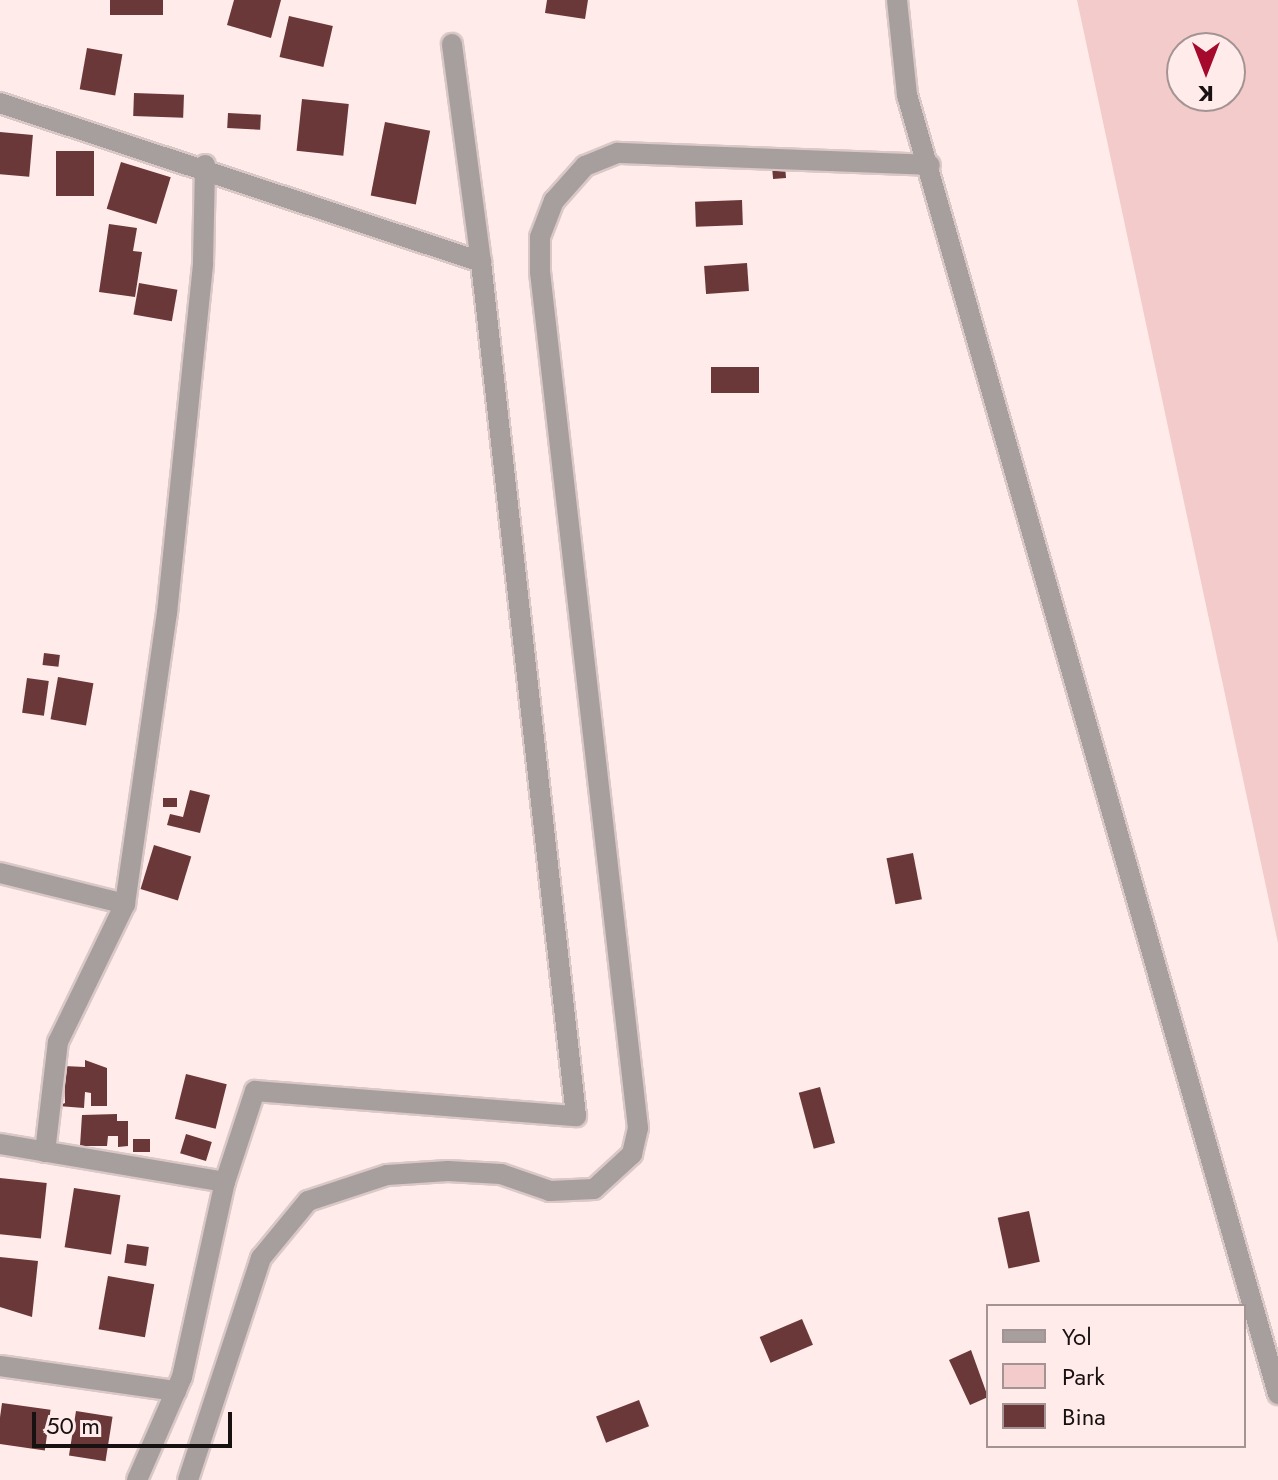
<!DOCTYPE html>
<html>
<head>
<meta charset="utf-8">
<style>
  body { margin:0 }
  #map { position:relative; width:1278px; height:1480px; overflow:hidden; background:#ffebea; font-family:Jost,sans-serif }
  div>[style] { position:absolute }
  .green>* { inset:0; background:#f2cbca }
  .building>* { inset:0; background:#6b3839; transform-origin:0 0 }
  .roads { filter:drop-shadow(2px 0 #dac8c7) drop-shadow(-2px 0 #dac8c7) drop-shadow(0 2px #dac8c7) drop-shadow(0 -2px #dac8c7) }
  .minor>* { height:20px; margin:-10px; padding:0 10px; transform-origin:10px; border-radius:10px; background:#a79e9e }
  span { translate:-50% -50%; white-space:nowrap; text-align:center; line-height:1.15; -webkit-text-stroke:8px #ffebea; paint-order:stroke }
  .legend { position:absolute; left:986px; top:1304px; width:260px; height:144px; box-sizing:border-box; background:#ffebea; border:2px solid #a39493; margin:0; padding:10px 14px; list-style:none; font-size:24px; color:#181111 }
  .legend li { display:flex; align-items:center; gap:16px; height:40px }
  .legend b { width:40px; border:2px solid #a39493 }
  .north { position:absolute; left:1166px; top:32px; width:80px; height:80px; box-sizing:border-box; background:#ffebea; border:2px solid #a39493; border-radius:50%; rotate:180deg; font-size:22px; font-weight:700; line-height:32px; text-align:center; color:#181111 }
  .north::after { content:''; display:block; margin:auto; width:28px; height:36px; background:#a5092c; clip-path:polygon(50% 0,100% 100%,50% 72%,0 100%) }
  .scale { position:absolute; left:32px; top:1412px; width:200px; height:36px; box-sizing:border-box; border:4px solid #181111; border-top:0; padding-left:10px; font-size:24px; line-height:28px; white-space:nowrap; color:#181111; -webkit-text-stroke:6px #ffebea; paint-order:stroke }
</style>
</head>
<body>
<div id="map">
  <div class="green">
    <div style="clip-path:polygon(evenodd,1077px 0,1278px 0,1278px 943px,1077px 0,1182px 48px,1230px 48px,1230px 96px,1182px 96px,1182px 48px)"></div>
  </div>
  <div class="building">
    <div style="left:110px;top:0;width:53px;height:15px"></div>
    <div style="clip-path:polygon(234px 0,281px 0,271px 38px,227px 25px)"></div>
    <div style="clip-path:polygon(547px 0,588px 0,585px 19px,545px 13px)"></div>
    <div style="left:289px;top:16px;width:45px;height:42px;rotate:13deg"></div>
    <div style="left:87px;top:48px;width:36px;height:42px;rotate:10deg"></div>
    <div style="left:134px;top:93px;width:50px;height:23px;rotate:2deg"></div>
    <div style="left:302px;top:99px;width:47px;height:52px;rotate:6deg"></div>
    <div style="left:228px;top:113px;width:33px;height:15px;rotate:3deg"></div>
    <div style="left:385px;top:122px;width:46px;height:75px;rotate:11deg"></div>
    <div style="left:0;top:132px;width:33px;height:42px;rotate:5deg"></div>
    <div style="left:56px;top:151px;width:38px;height:45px"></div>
    <div style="left:121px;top:162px;width:52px;height:49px;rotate:17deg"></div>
    <div style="left:785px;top:166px;width:12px;height:13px;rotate:85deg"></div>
    <div style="left:742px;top:200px;width:25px;height:47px;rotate:88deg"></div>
    <div style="clip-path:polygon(109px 224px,137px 228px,133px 251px,142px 252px,135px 297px,99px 292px)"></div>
    <div style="left:747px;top:263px;width:28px;height:43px;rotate:86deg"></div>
    <div style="left:139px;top:283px;width:39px;height:32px;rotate:10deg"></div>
    <div style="left:759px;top:367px;width:26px;height:48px;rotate:90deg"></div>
    <div style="left:44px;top:653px;width:16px;height:12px;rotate:7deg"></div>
    <div style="left:58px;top:677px;width:36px;height:43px;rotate:10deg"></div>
    <div style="left:27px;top:678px;width:22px;height:35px;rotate:8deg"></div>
    <div style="clip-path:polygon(190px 790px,210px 795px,200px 833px,167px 825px,170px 814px,183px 817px)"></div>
    <div style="left:163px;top:798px;width:14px;height:9px"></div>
    <div style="left:154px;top:845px;width:39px;height:46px;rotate:17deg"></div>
    <div style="left:913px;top:853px;width:47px;height:27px;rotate:79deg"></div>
    <div style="clip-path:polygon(85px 1060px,107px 1068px,107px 1106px,91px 1106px,91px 1093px,85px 1092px,84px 1108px,58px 1106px,65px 1103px,64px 1066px,85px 1067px)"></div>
    <div style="left:186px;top:1074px;width:42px;height:46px;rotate:14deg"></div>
    <div style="left:820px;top:1087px;width:58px;height:22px;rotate:75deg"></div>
    <div style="clip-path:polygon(117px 1114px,117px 1121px,128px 1121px,128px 1146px,118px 1147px,118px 1136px,108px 1136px,107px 1146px,80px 1146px,82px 1115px)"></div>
    <div style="left:186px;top:1134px;width:27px;height:20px;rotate:17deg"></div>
    <div style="left:133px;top:1139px;width:17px;height:13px"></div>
    <div style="left:0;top:1178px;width:47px;height:56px;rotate:6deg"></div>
    <div style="left:74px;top:1188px;width:47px;height:60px;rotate:9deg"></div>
    <div style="left:1029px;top:1211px;width:52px;height:32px;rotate:78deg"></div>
    <div style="left:127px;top:1244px;width:22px;height:19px;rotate:8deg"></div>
    <div style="clip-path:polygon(0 1257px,38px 1261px,32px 1317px,0 1307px)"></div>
    <div style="left:108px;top:1276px;width:47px;height:54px;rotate:10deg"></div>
    <div style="left:802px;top:1319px;width:28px;height:46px;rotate:67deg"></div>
    <div style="clip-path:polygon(971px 1350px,988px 1397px,970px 1405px,949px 1360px)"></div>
    <div style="left:639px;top:1400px;width:28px;height:46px;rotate:69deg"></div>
    <div style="left:2px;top:1403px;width:49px;height:41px;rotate:8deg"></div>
    <div style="left:76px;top:1411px;width:37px;height:45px;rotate:9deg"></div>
  </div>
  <div class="roads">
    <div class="minor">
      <div style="left:897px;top:0;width:96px;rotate:84deg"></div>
      <div style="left:907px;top:95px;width:1351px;rotate:74.06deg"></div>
      <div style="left:0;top:103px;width:507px;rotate:18.29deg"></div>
      <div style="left:481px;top:262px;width:220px;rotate:-97.6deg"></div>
      <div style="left:0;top:873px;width:129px;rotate:13.9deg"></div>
      <div style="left:125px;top:904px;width:294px;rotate:-81.8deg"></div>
      <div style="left:167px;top:613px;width:352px;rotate:-84.1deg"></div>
      <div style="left:203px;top:263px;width:98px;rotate:-88.8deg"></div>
      <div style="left:0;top:1144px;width:228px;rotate:9.6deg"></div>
      <div style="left:45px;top:1152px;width:111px;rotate:-83.3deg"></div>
      <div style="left:58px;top:1042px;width:153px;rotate:-64.1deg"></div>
      <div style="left:0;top:1366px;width:178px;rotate:8.1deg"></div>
      <div style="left:137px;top:1480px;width:112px;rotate:-66.4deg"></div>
      <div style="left:182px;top:1377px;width:200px;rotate:-77.6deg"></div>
      <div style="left:225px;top:1182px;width:96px;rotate:-71.8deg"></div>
      <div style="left:255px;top:1091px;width:322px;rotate:4.5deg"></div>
      <div style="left:576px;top:1116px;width:859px;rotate:-96.35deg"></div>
      <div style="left:188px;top:1480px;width:234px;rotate:-71.8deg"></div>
      <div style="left:261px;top:1258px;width:74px;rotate:-50.5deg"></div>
      <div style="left:308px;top:1201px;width:83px;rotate:-18.2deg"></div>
      <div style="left:387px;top:1175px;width:61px;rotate:-3.8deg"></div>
      <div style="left:448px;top:1171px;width:53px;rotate:3.2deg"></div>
      <div style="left:501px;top:1174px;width:52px;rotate:19.1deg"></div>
      <div style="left:550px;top:1191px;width:44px;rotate:-2.6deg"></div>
      <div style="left:594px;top:1189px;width:52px;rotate:-42.6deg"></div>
      <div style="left:632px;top:1154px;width:27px;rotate:-77deg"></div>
      <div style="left:638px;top:1128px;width:862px;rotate:-96.53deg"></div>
      <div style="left:540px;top:272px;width:35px;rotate:-90deg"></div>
      <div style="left:540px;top:237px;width:39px;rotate:-69deg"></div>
      <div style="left:554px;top:201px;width:47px;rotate:-48.5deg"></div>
      <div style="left:585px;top:166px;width:35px;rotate:-22deg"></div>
      <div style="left:618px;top:153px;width:312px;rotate:2.2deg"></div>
    </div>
  </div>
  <ul class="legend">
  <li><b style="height:10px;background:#a79e9e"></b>Yol</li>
  <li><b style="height:22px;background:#f2cbca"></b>Park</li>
  <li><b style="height:22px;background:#6b3839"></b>Bina</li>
  </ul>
  <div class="north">K</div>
  <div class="scale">50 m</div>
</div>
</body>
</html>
